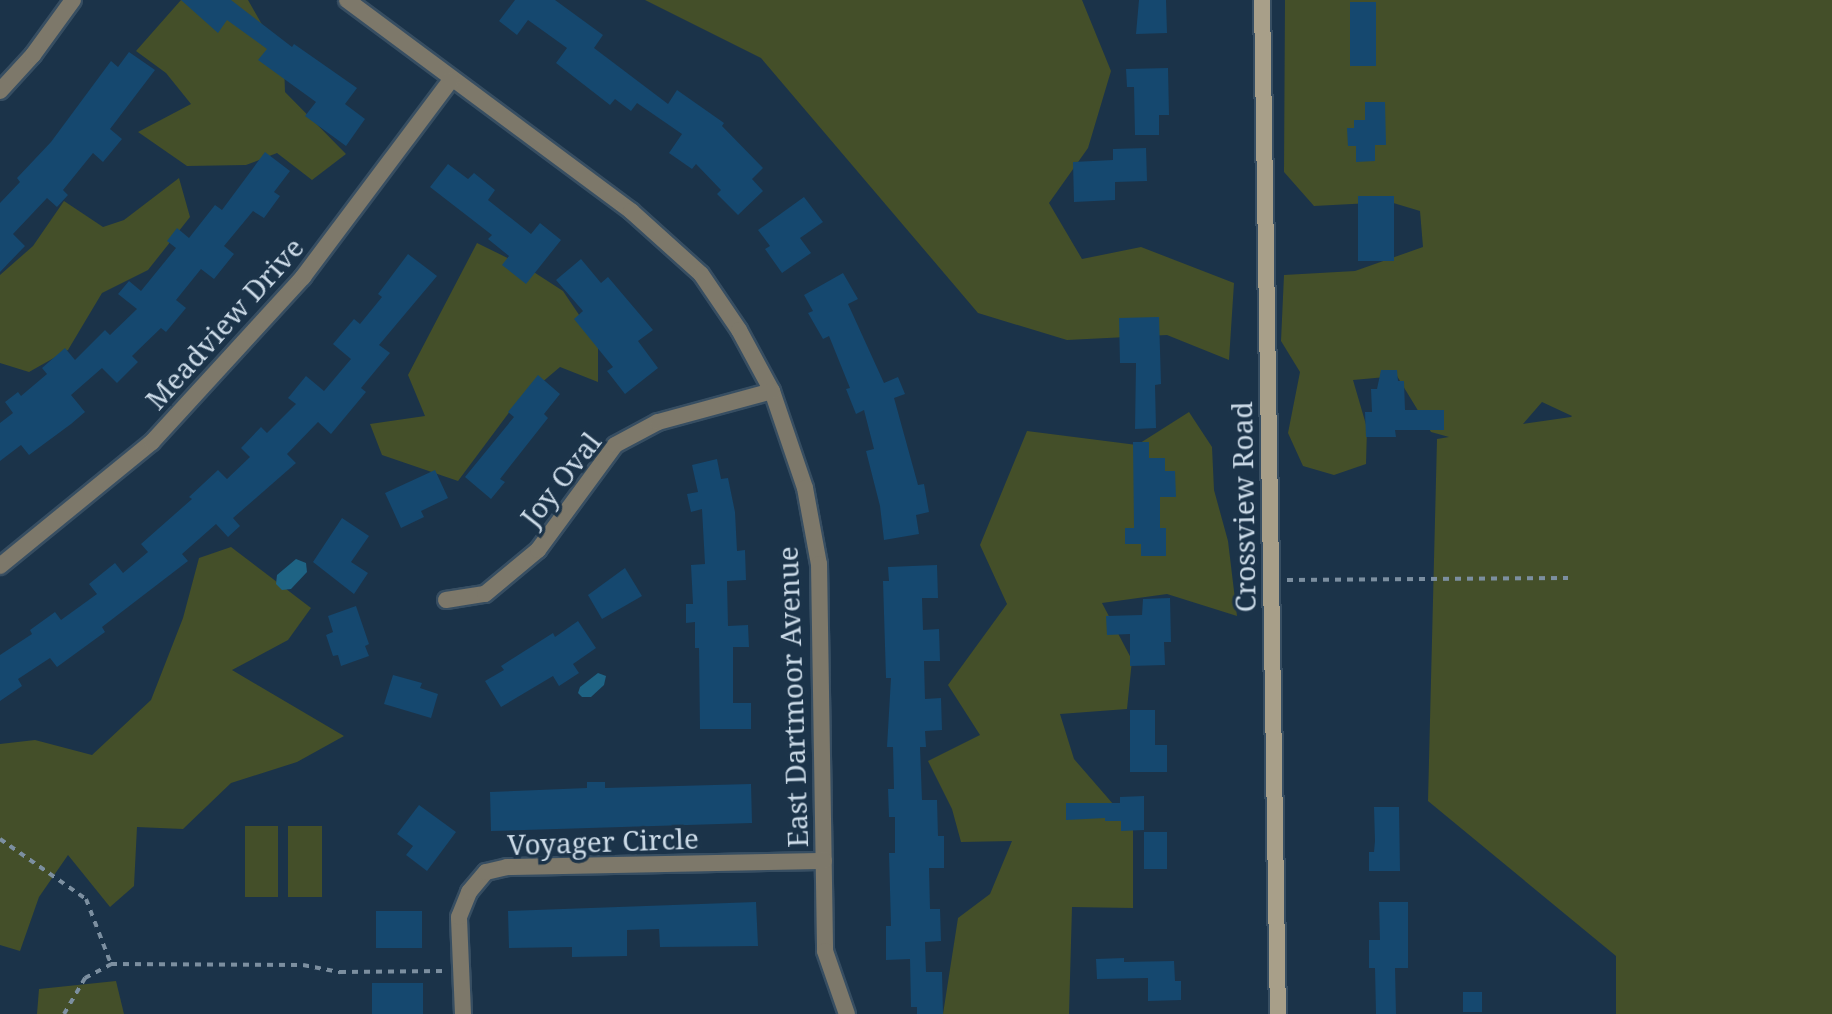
<!DOCTYPE html>
<html>
<head>
<meta charset="utf-8">
<style>
  body { margin:0 }
  #map { position:relative; width:1832px; height:1014px; overflow:hidden; background:#1b3349; font-family:"Noto Serif",serif }
  div>[style] { position:absolute }
  .green>* { inset:0; background:#444f29; transform-origin:0 0 }
  .water>* { inset:0; background:#1e6384 }
  .building>* { inset:0; background:#15486f; transform-origin:0 0 }
  .path>* { height:4px; margin-top:-2px; transform-origin:0; background:repeating-linear-gradient(90deg,#7c8fa0 0 6px,transparent 0 12px) }
  .roads { filter:drop-shadow(2px 0 #374e62) drop-shadow(-2px 0 #374e62) drop-shadow(0 2px #374e62) drop-shadow(0 -2px #374e62) }
  .street>* { height:16px; margin:-8px; padding:0 8px; transform-origin:8px; border-radius:8px; background:#7d786a }
  .secondary>* { height:16px; margin:-8px; padding:0 8px; transform-origin:8px; border-radius:8px; background:#a89f89 }
  span { translate:-50% -50%; white-space:nowrap; text-align:center; line-height:1.15; -webkit-text-stroke:7px #1b3349; paint-order:stroke }
  .street-label { font-size:28px; color:#ccdbe8 }
</style>
</head>
<body>
<div id="map">
  <div class="green">
    <div style="clip-path:polygon(181px 0,248px 0,284px 63px,285px 92px,346px 154px,312px 180px,277px 153px,246px 165px,187px 166px,138px 132px,191px 104px,166px 73px,136px 51px)"></div>
    <div style="clip-path:polygon(645px 0,1082px 0,1111px 71px,1088px 148px,1049px 203px,1082px 259px,1141px 247px,1234px 283px,1229px 360px,1167px 335px,1067px 340px,978px 313px,761px 58px)"></div>
    <div style="clip-path:polygon(evenodd,1285px 0,1832px 0,1832px 1014px,1616px 1014px,1616px 956px,1428px 801px,1437px 439px,1449px 437px,1431px 432px,1397px 376px,1353px 380px,1367px 428px,1366px 464px,1334px 475px,1303px 466px,1288px 433px,1300px 372px,1281px 341px,1284px 275px,1355px 271px,1423px 247px,1420px 211px,1390px 202px,1314px 206px,1284px 172px,1285px 0,1542px 402px,1572px 416px,1571px 417px,1523px 424px,1542px 402px)"></div>
    <div style="clip-path:polygon(179px 178px,190px 217px,148px 270px,102px 293px,68px 350px,29px 372px,0 363px,0 275px,33px 246px,64px 201px,103px 227px,124px 220px)"></div>
    <div style="clip-path:polygon(477px 243px,526px 267px,563px 291px,598px 343px,598px 382px,560px 367px,514px 406px,458px 481px,382px 455px,370px 424px,425px 416px,408px 375px)"></div>
    <div style="clip-path:polygon(1189px 412px,1212px 447px,1214px 490px,1228px 541px,1237px 616px,1167px 594px,1102px 603px,1132px 660px,1127px 709px,1060px 714px,1074px 759px,1133px 827px,1133px 908px,1072px 907px,1069px 1014px,943px 1014px,958px 918px,990px 894px,1012px 841px,961px 842px,952px 809px,928px 761px,980px 735px,948px 685px,1007px 604px,980px 545px,1027px 431px,1137px 445px)"></div>
    <div style="clip-path:polygon(231px 547px,311px 608px,288px 640px,232px 670px,344px 736px,297px 762px,231px 783px,183px 829px,137px 827px,134px 886px,110px 907px,68px 855px,39px 897px,20px 951px,0 945px,0 744px,35px 740px,92px 755px,151px 700px,183px 618px,199px 558px)"></div>
    <div style="left:245px;top:826px;width:33px;height:71px"></div>
    <div style="left:288px;top:826px;width:34px;height:71px"></div>
    <div style="clip-path:polygon(116px 981px,124px 1014px,37px 1014px,39px 989px)"></div>
  </div>
  <div class="water">
    <div style="clip-path:polygon(296px 559px,306px 563px,307px 572px,291px 589px,282px 590px,276px 584px,277px 575px)"></div>
    <div style="clip-path:polygon(598px 673px,606px 676px,604px 685px,591px 697px,582px 697px,578px 693px,580px 687px)"></div>
  </div>
  <div class="building">
    <div style="clip-path:polygon(181px 0,231px 0,292px 47px,294px 44px,357px 88px,345px 104px,365px 119px,346px 146px,305px 116px,316px 102px,258px 60px,267px 49px,227px 20px,218px 33px)"></div>
    <div style="clip-path:polygon(515px 0,555px 0,603px 35px,594px 48px,668px 104px,677px 90px,724px 123px,722px 126px,763px 168px,752px 179px,763px 191px,738px 215px,717px 194px,721px 190px,696px 164px,692px 169px,669px 153px,682px 134px,637px 103px,631px 111px,615px 99px,610px 105px,556px 63px,567px 48px,528px 20px,517px 35px,499px 21px)"></div>
    <div style="clip-path:polygon(1139px 0,1166px 0,1167px 33px,1136px 34px)"></div>
    <div style="left:1350px;top:2px;width:26px;height:64px"></div>
    <div style="clip-path:polygon(129px 52px,155px 70px,110px 129px,122px 139px,103px 162px,93px 153px,63px 190px,68px 195px,57px 207px,47px 198px,13px 234px,25px 246px,0 272px,0 203px,20px 182px,17px 178px,51px 142px,111px 61px,118px 67px)"></div>
    <div style="clip-path:polygon(1168px 68px,1169px 115px,1159px 115px,1159px 135px,1135px 135px,1134px 87px,1127px 87px,1126px 69px)"></div>
    <div style="clip-path:polygon(1365px 102px,1385px 102px,1386px 145px,1375px 145px,1375px 161px,1356px 162px,1356px 146px,1348px 146px,1347px 128px,1354px 128px,1354px 120px,1365px 120px)"></div>
    <div style="clip-path:polygon(1146px 148px,1147px 181px,1115px 182px,1115px 200px,1074px 202px,1073px 162px,1113px 160px,1113px 149px)"></div>
    <div style="clip-path:polygon(265px 152px,290px 171px,274px 192px,280px 196px,264px 218px,253px 211px,224px 246px,234px 254px,214px 279px,201px 269px,176px 300px,186px 308px,166px 332px,161px 328px,132px 356px,138px 362px,117px 383px,102px 368px,71px 395px,85px 412px,71px 424px,29px 455px,21px 445px,0 461px,0 423px,13px 413px,5px 402px,18px 392px,21px 396px,47px 374px,42px 368px,65px 348px,75px 360px,105px 330px,110px 335px,137px 309px,118px 294px,129px 281px,141px 291px,176px 248px,167px 241px,177px 228px,189px 238px,215px 205px,222px 210px)"></div>
    <div style="clip-path:polygon(448px 164px,468px 179px,474px 173px,495px 190px,488px 200px,531px 234px,540px 223px,561px 240px,526px 284px,502px 265px,509px 256px,488px 239px,492px 235px,430px 187px)"></div>
    <div style="left:1358px;top:196px;width:36px;height:65px"></div>
    <div style="clip-path:polygon(804px 197px,823px 222px,800px 238px,811px 253px,782px 273px,765px 249px,770px 246px,758px 230px)"></div>
    <div style="clip-path:polygon(408px 254px,437px 276px,379px 345px,390px 353px,361px 388px,366px 392px,331px 434px,318px 422px,287px 454px,296px 463px,233px 518px,240px 526px,228px 537px,216px 524px,182px 554px,188px 561px,102px 627px,105px 632px,57px 667px,50px 658px,18px 679px,22px 686px,0 701px,0 655px,32px 634px,30px 630px,55px 612px,61px 620px,97px 594px,89px 584px,115px 563px,123px 573px,148px 552px,141px 544px,192px 499px,189px 497px,218px 470px,227px 479px,250px 457px,241px 448px,261px 427px,267px 433px,296px 404px,288px 398px,306px 376px,324px 391px,351px 359px,333px 344px,354px 319px,360px 324px,382px 297px,378px 294px)"></div>
    <div style="clip-path:polygon(581px 259px,601px 283px,608px 277px,653px 330px,638px 341px,658px 368px,625px 394px,607px 371px,613px 367px,574px 319px,583px 311px,556px 280px)"></div>
    <div style="clip-path:polygon(843px 273px,858px 299px,848px 304px,884px 383px,898px 377px,905px 394px,894px 398px,918px 485px,924px 484px,929px 512px,916px 515px,919px 534px,884px 540px,880px 506px,866px 451px,874px 449px,864px 410px,856px 414px,846px 389px,850px 388px,829px 336px,823px 339px,808px 313px,813px 311px,804px 295px)"></div>
    <div style="clip-path:polygon(1159px 317px,1161px 384px,1155px 385px,1156px 428px,1135px 429px,1136px 363px,1120px 363px,1119px 318px)"></div>
    <div style="clip-path:polygon(1381px 370px,1397px 370px,1398px 381px,1404px 381px,1405px 410px,1444px 410px,1444px 430px,1395px 430px,1396px 437px,1366px 437px,1365px 412px,1372px 412px,1371px 389px,1377px 389px)"></div>
    <div style="clip-path:polygon(538px 375px,560px 394px,544px 414px,548px 418px,500px 479px,505px 482px,491px 499px,465px 477px,514px 417px,508px 412px)"></div>
    <div style="clip-path:polygon(1133px 442px,1149px 442px,1149px 458px,1165px 458px,1165px 471px,1175px 471px,1176px 497px,1160px 497px,1160px 528px,1166px 528px,1166px 556px,1141px 556px,1141px 544px,1125px 544px,1125px 528px,1134px 528px)"></div>
    <div style="clip-path:polygon(717px 459px,721px 479px,728px 478px,735px 512px,737px 551px,745px 550px,746px 580px,727px 581px,728px 626px,748px 625px,749px 647px,733px 647px,733px 703px,751px 703px,751px 729px,700px 729px,699px 648px,695px 648px,695px 622px,686px 623px,686px 604px,693px 604px,691px 565px,705px 564px,702px 509px,691px 512px,687px 494px,698px 492px,692px 465px)"></div>
    <div style="clip-path:polygon(435px 470px,448px 498px,421px 511px,424px 517px,401px 528px,385px 493px)"></div>
    <div style="clip-path:polygon(342px 518px,369px 536px,351px 562px,368px 573px,354px 594px,313px 562px)"></div>
    <div style="clip-path:polygon(937px 565px,938px 598px,922px 598px,923px 630px,939px 629px,940px 661px,924px 661px,925px 699px,941px 698px,942px 730px,925px 731px,926px 747px,920px 747px,922px 800px,937px 800px,938px 836px,944px 836px,944px 868px,929px 868px,930px 909px,940px 909px,941px 941px,925px 942px,926px 972px,942px 972px,943px 1014px,917px 1014px,917px 1007px,911px 1007px,910px 959px,886px 960px,886px 926px,891px 926px,889px 853px,895px 853px,895px 817px,889px 817px,888px 789px,894px 789px,893px 747px,887px 747px,891px 678px,886px 678px,883px 581px,889px 581px,888px 567px)"></div>
    <div style="clip-path:polygon(625px 568px,642px 596px,602px 619px,588px 595px)"></div>
    <div style="clip-path:polygon(1170px 598px,1171px 642px,1164px 642px,1165px 665px,1130px 666px,1130px 634px,1107px 635px,1106px 616px,1142px 615px,1143px 599px)"></div>
    <div style="clip-path:polygon(356px 606px,369px 644px,365px 646px,369px 656px,341px 666px,338px 655px,333px 656px,326px 635px,333px 632px,328px 616px)"></div>
    <div style="clip-path:polygon(578px 621px,596px 648px,573px 664px,579px 673px,559px 686px,553px 676px,501px 707px,485px 681px,504px 670px,501px 666px,553px 633px,555px 637px)"></div>
    <div style="clip-path:polygon(393px 675px,422px 683px,420px 688px,438px 694px,431px 718px,384px 704px)"></div>
    <div style="clip-path:polygon(1130px 710px,1155px 710px,1155px 745px,1167px 745px,1167px 772px,1130px 772px)"></div>
    <div style="clip-path:polygon(587px 782px,605px 782px,605px 788px,751px 784px,752px 823px,491px 831px,490px 792px,587px 788px)"></div>
    <div style="clip-path:polygon(1144px 796px,1144px 830px,1121px 831px,1121px 821px,1105px 821px,1105px 818px,1066px 820px,1066px 803px,1120px 803px,1120px 797px)"></div>
    <div style="clip-path:polygon(419px 805px,456px 832px,427px 871px,406px 855px,413px 846px,397px 834px)"></div>
    <div style="clip-path:polygon(1374px 807px,1399px 807px,1400px 871px,1369px 871px,1369px 852px,1374px 852px,1375px 841px)"></div>
    <div style="left:1144px;top:832px;width:23px;height:37px"></div>
    <div style="clip-path:polygon(756px 902px,758px 946px,660px 947px,659px 929px,627px 930px,627px 956px,572px 957px,572px 947px,509px 948px,508px 911px)"></div>
    <div style="clip-path:polygon(1379px 902px,1408px 902px,1408px 968px,1395px 968px,1396px 1014px,1376px 1014px,1375px 968px,1369px 968px,1369px 940px,1380px 940px)"></div>
    <div style="left:422px;top:911px;width:37px;height:46px;rotate:90deg"></div>
    <div style="clip-path:polygon(1124px 958px,1124px 962px,1174px 961px,1175px 981px,1181px 981px,1181px 1000px,1148px 1001px,1148px 978px,1097px 979px,1096px 959px)"></div>
    <div style="left:423px;top:983px;width:31px;height:51px;rotate:90deg"></div>
    <div style="left:1463px;top:992px;width:19px;height:20px"></div>
  </div>
  <div class="path">
    <div style="left:1287px;top:580px;width:281px;rotate:-0.4deg"></div>
    <div style="left:0;top:839px;width:105px;rotate:34.9deg"></div>
    <div style="left:86px;top:899px;width:70px;rotate:69deg"></div>
    <div style="left:111px;top:964px;width:192px;rotate:0.3deg"></div>
    <div style="left:303px;top:965px;width:38px;rotate:11deg"></div>
    <div style="left:340px;top:972px;width:105px;rotate:-0.5deg"></div>
    <div style="left:64px;top:1014px;width:42px;rotate:-59.7deg"></div>
    <div style="left:85px;top:978px;width:30px;rotate:-28deg"></div>
  </div>
  <div class="roads">
    <div class="street">
      <div style="left:347px;top:0;width:354px;rotate:36.6deg"></div>
      <div style="left:631px;top:211px;width:94px;rotate:42deg"></div>
      <div style="left:701px;top:274px;width:68px;rotate:55.8deg"></div>
      <div style="left:739px;top:330px;width:69px;rotate:61.6deg"></div>
      <div style="left:772px;top:391px;width:102px;rotate:71.2deg"></div>
      <div style="left:805px;top:488px;width:77px;rotate:79.6deg"></div>
      <div style="left:819px;top:564px;width:387px;rotate:89.1deg"></div>
      <div style="left:825px;top:951px;width:67px;rotate:70.8deg"></div>
      <div style="left:0;top:91px;width:49px;rotate:-47.5deg"></div>
      <div style="left:33px;top:55px;width:68px;rotate:-54deg"></div>
      <div style="left:0;top:566px;width:196px;rotate:-39.2deg"></div>
      <div style="left:152px;top:442px;width:224px;rotate:-47.5deg"></div>
      <div style="left:303px;top:277px;width:246px;rotate:-53.1deg"></div>
      <div style="left:446px;top:600px;width:39px;rotate:-9deg"></div>
      <div style="left:485px;top:594px;width:69px;rotate:-39.7deg"></div>
      <div style="left:538px;top:550px;width:130px;rotate:-53.7deg"></div>
      <div style="left:615px;top:445px;width:49px;rotate:-28.1deg"></div>
      <div style="left:658px;top:422px;width:118px;rotate:-15.2deg"></div>
      <div style="left:463px;top:1014px;width:97px;rotate:-92.4deg"></div>
      <div style="left:459px;top:917px;width:27px;rotate:-68deg"></div>
      <div style="left:469px;top:892px;width:26px;rotate:-50deg"></div>
      <div style="left:486px;top:872px;width:22px;rotate:-13deg"></div>
      <div style="left:507px;top:867px;width:317px;rotate:-1.1deg"></div>
    </div>
    <div class="secondary">
      <div style="left:1262px;top:0;width:1014px;rotate:89.1deg"></div>
    </div>
  </div>
  <div class="street-label">
    <span style="left:224px;top:323px;rotate:-48deg">Meadview Drive</span>
    <span style="left:560px;top:479px;rotate:-52deg">Joy Oval</span>
    <span style="left:1243px;top:507px;rotate:-91deg">Crossview Road</span>
    <span style="left:792px;top:697px;rotate:-92deg">East Dartmoor Avenue</span>
    <span style="left:603px;top:841px;rotate:-2deg">Voyager Circle</span>
  </div>
</div>
</body>
</html>
